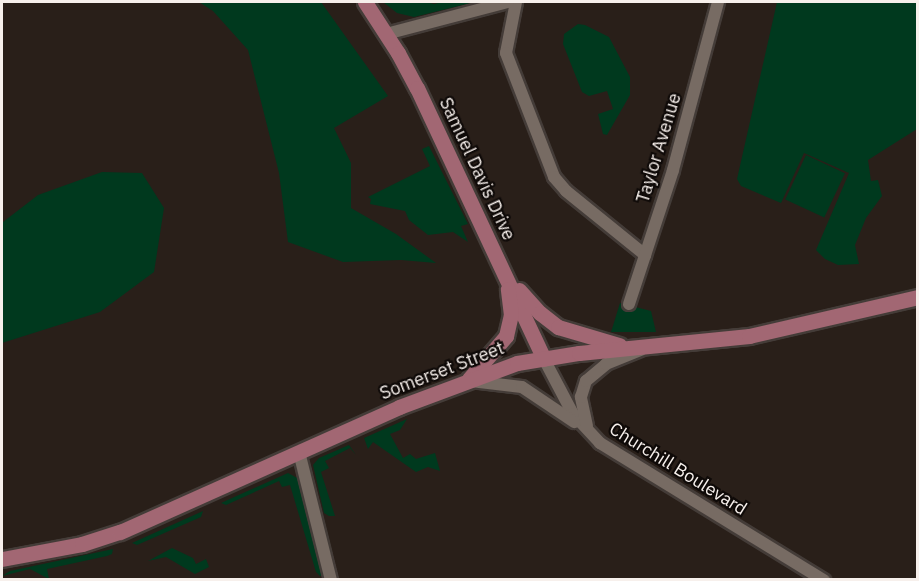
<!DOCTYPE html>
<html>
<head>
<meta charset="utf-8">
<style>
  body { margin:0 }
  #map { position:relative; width:919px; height:581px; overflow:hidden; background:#291f19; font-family:"IBM Plex Sans",sans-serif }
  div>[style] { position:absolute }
  .green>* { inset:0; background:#00391e; transform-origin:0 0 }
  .roads { filter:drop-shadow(2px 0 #443c38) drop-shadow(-2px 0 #443c38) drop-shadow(0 2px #443c38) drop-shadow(0 -2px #443c38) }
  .minor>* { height:12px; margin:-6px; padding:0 6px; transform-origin:6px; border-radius:6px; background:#776b63 }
  .major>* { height:15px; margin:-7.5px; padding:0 7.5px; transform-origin:7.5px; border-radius:7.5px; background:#a26773 }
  span { translate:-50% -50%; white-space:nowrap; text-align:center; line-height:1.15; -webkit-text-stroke:4.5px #0f0a08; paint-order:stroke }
  .street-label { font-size:18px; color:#f7f0ec }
  .frame { position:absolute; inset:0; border:3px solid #f7f0ec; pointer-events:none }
</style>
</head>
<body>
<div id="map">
  <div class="green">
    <div style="clip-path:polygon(199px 2px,321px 2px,388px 96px,334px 128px,351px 163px,351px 208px,396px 234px,436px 263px,401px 260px,343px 262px,288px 242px,279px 173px,248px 50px,213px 11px)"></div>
    <div style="clip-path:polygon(383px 2px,426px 2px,434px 4px,442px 2px,475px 2px,414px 17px,397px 13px)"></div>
    <div style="clip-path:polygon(777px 2px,917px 2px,917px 129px,868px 160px,871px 181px,878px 180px,882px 196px,866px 218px,855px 245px,859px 264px,838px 265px,825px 259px,816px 250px,849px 173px,804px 153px,781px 203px,741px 186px,737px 179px)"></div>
    <div style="clip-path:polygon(578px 24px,585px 25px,609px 37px,630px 77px,630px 95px,607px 135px,603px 134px,598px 114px,613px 109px,607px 91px,589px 96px,582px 92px,563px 44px,564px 34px)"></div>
    <div style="clip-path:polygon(429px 146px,468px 224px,461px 226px,468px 242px,453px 232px,428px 235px,409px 220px,405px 211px,370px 204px,371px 199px,368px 197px,430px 166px,422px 149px)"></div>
    <div style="left:806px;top:155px;width:43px;height:49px;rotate:25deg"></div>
    <div style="clip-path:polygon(102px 172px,142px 173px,164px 208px,154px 272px,100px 312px,2px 343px,3px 222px,38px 195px)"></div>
    <div style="clip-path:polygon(620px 303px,651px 311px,656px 332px,611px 332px)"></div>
    <div style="clip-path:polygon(407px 419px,400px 430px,390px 434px,403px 458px,410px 454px,416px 459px,435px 453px,440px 471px,428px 467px,416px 472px,373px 442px,368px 449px,364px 438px)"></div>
    <div style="clip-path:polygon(349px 445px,356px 455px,350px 448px,325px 461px,329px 468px,321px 472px,335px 516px,329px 516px,324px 513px,313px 465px,319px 458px)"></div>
    <div style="clip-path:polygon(288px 473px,299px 479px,325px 576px,320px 576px,316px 572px,290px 485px,282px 487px,279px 481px,226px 505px,221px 503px)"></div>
    <div style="clip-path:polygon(203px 511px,201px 517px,137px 545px,132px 543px)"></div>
    <div style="clip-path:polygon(172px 548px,193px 558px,196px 564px,206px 559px,209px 567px,195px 574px,166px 557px,148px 561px)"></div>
    <div style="clip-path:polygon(113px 549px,112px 554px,107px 556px,47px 569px,49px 579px,30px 569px,2px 576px,10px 571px)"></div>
  </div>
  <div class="roads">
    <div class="minor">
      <div style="left:516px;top:2px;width:52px;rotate:101.1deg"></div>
      <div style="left:506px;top:53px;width:133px;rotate:68.8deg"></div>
      <div style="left:554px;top:177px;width:18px;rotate:49deg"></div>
      <div style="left:566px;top:191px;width:102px;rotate:39deg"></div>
      <div style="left:386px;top:34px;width:126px;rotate:-14.7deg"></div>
      <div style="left:629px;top:304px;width:141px;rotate:-71.8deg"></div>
      <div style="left:673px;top:170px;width:174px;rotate:-75deg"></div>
      <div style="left:544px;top:359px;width:62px;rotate:62.2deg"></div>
      <div style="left:573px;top:414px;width:40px;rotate:47deg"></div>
      <div style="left:600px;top:443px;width:263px;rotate:31.5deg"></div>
      <div style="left:471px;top:381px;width:51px;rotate:6.7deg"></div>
      <div style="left:522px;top:387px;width:63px;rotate:33.9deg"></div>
      <div style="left:587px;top:426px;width:30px;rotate:-102deg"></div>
      <div style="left:581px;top:397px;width:17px;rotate:-73deg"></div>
      <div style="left:586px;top:381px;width:26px;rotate:-40deg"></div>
      <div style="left:606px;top:364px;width:38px;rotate:-22deg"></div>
      <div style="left:299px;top:452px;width:132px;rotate:76deg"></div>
    </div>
    <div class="major">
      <div style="left:365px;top:2px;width:61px;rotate:57.1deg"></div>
      <div style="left:398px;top:53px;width:40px;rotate:62deg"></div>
      <div style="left:417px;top:88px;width:299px;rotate:64.9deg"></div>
      <div style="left:519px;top:290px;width:31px;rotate:48deg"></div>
      <div style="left:540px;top:313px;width:23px;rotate:38deg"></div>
      <div style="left:558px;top:327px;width:64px;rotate:16.4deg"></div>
      <div style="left:469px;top:379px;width:57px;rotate:-49.3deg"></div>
      <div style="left:506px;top:336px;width:22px;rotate:-77deg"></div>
      <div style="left:511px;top:315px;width:26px;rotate:-97deg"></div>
      <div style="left:2px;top:559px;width:81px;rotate:-10.6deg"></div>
      <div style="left:82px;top:544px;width:40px;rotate:-18deg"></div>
      <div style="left:120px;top:532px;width:306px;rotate:-24.1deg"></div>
      <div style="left:399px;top:407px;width:126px;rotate:-20.4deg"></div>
      <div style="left:517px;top:363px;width:63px;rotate:-9.2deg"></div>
      <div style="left:579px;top:353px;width:171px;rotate:-5.7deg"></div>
      <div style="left:749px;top:336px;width:173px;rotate:-13deg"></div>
    </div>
  </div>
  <div class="street-label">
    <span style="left:659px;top:148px;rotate:-73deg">Taylor Avenue</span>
    <span style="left:477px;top:169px;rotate:65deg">Samuel Davis Drive</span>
    <span style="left:442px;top:371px;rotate:-21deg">Somerset Street</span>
    <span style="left:678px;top:469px;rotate:32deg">Churchill Boulevard</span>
  </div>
  <div class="frame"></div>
</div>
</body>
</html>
